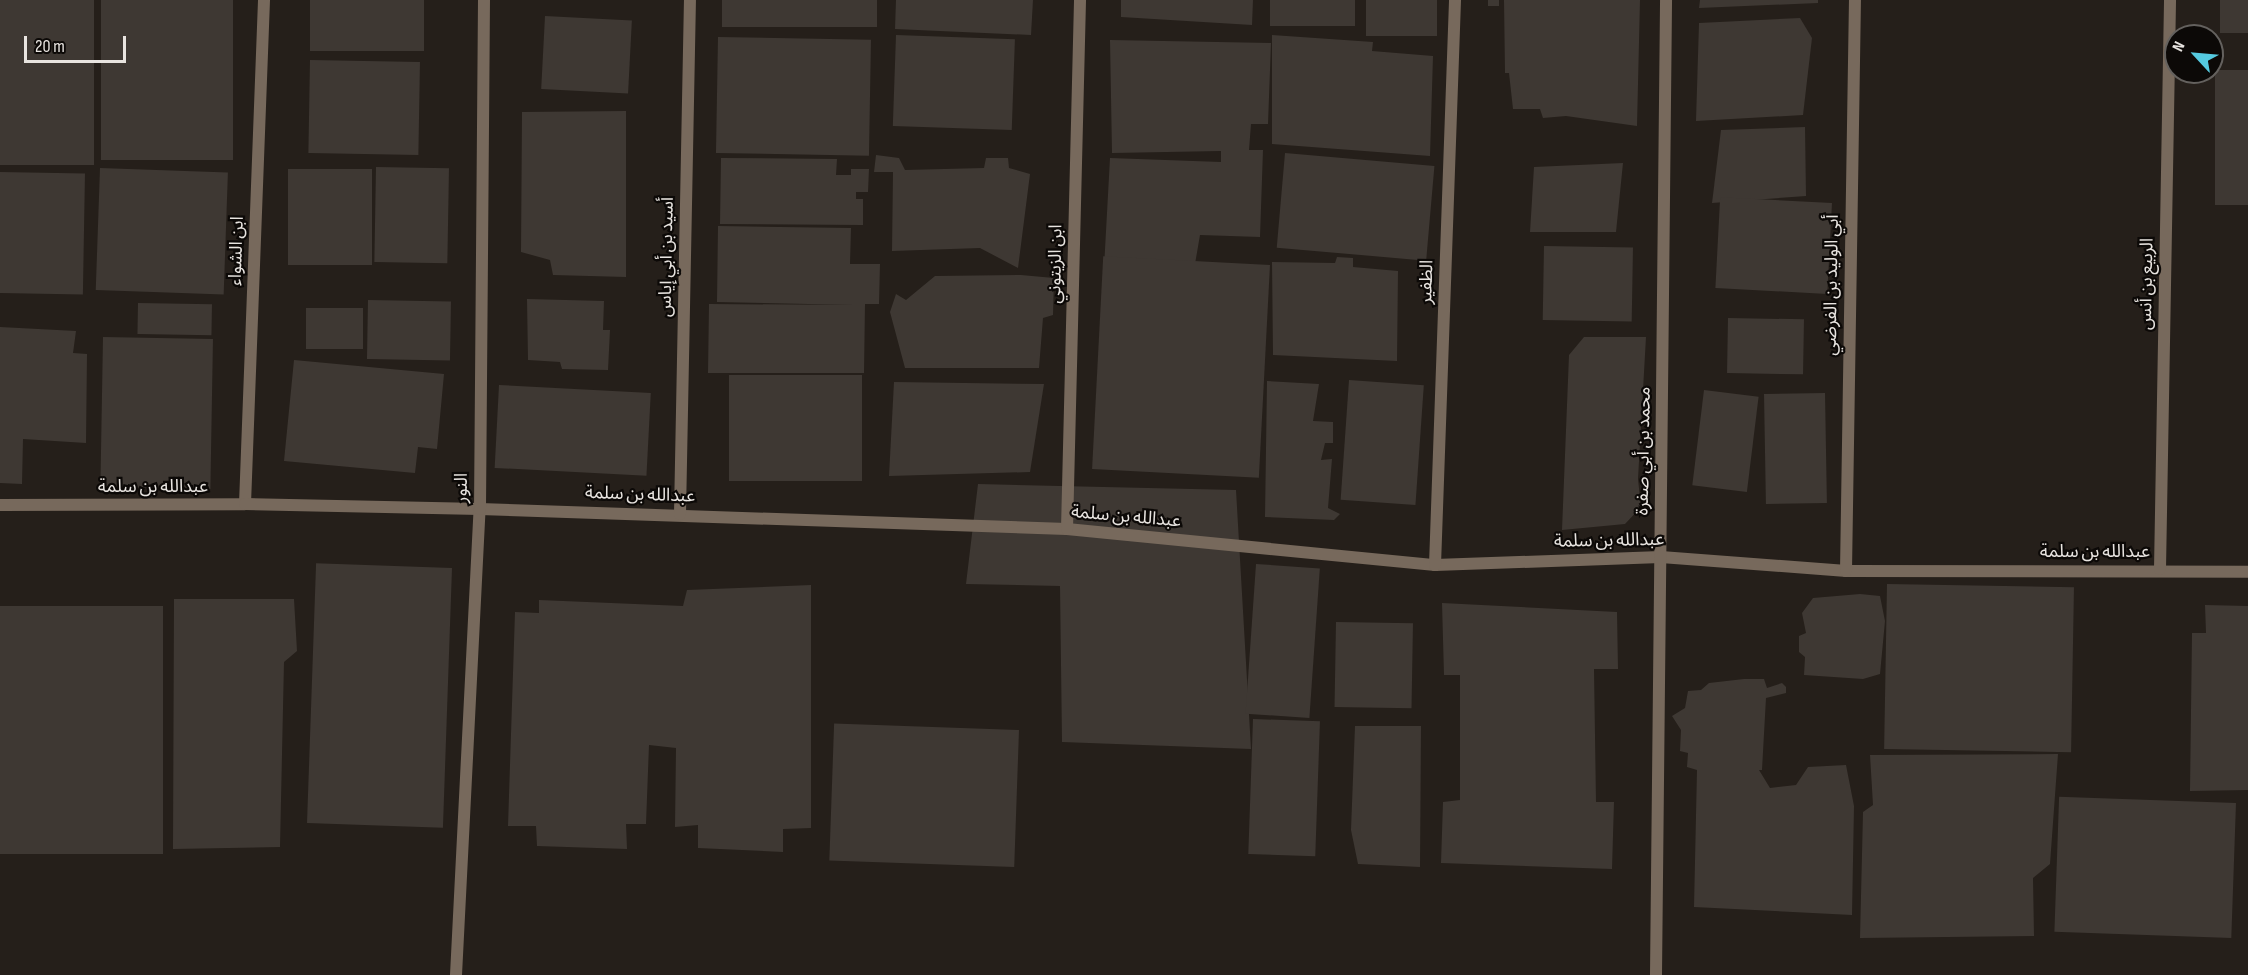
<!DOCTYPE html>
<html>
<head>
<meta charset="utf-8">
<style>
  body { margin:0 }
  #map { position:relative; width:2248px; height:975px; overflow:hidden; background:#251f1a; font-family:"Sofia Sans Condensed","Noto Sans Arabic",sans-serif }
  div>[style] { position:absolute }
  .building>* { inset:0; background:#3e3833; transform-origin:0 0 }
  .street>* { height:12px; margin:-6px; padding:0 6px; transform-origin:6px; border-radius:6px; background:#77695c }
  span { translate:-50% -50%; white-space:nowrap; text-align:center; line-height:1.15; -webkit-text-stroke:4.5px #0c0907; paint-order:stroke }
  .street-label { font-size:18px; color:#e8e4e0 }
  .north { position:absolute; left:2164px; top:24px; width:60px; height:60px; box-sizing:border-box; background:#0c0907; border:2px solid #64615e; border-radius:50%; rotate:296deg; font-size:16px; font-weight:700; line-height:24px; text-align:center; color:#e8e4e0 }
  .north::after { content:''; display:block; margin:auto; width:21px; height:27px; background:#55cae0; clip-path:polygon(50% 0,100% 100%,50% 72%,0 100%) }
  .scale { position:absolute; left:24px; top:36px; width:102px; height:27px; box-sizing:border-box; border:3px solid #e8e4e0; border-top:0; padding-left:8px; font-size:18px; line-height:21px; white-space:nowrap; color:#e8e4e0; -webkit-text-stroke:4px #0c0907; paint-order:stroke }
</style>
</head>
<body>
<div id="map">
  <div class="building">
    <div style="left:0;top:0;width:94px;height:165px"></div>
    <div style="left:101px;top:0;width:132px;height:160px"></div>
    <div style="left:310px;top:0;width:114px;height:51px"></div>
    <div style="left:722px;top:0;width:155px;height:27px"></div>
    <div style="clip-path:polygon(896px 0,1033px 0,1031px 35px,895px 29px)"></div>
    <div style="clip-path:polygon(1121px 0,1253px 0,1252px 25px,1121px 17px)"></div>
    <div style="left:1270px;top:0;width:85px;height:26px"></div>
    <div style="left:1366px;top:0;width:71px;height:36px"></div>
    <div style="left:1488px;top:0;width:11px;height:6px"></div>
    <div style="clip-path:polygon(1504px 0,1640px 0,1637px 126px,1566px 116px,1543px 118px,1540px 109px,1513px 109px,1509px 73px,1505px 73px)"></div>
    <div style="clip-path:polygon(1700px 0,1818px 0,1818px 3px,1699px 8px)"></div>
    <div style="left:2220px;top:0;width:28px;height:33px"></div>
    <div style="left:545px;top:16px;width:87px;height:73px;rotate:3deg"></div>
    <div style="clip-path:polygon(1800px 18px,1812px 38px,1803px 115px,1696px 121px,1699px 23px)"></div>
    <div style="left:896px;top:35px;width:119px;height:91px;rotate:2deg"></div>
    <div style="clip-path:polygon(1272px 35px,1373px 42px,1372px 51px,1433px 56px,1430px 156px,1272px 144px)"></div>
    <div style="left:718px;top:37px;width:153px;height:116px;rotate:1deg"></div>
    <div style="clip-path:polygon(1110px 40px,1271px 43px,1268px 124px,1251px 124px,1249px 150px,1263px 150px,1260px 237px,1200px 235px,1195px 264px,1104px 268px,1110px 158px,1221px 162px,1221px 151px,1112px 153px)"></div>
    <div style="left:310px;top:60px;width:110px;height:93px;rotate:1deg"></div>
    <div style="left:2215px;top:70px;width:33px;height:135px"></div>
    <div style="clip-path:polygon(626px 111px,626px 277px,553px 275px,550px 260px,521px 252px,522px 112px)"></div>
    <div style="clip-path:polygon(1805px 127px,1806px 196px,1712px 203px,1721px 130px)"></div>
    <div style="left:1285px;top:153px;width:150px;height:95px;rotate:5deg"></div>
    <div style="clip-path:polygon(876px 155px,899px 158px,905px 170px,984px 168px,986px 158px,1008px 158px,1009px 168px,1030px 174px,1018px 268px,980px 248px,892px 251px,893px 172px,874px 172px)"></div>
    <div style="clip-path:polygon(721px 158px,837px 159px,836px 175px,851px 175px,851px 169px,869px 169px,868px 192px,856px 192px,856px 199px,863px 199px,863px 225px,720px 224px)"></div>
    <div style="clip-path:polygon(1623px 163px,1616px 232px,1530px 232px,1534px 167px)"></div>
    <div style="left:376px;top:167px;width:73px;height:95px;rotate:1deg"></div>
    <div style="left:100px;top:168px;width:128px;height:122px;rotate:2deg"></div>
    <div style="left:288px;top:169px;width:84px;height:96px"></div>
    <div style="left:0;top:172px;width:85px;height:121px;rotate:1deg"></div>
    <div style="left:1832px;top:203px;width:91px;height:112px;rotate:93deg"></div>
    <div style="clip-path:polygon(718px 226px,851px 228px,850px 264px,880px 264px,879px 304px,865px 304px,864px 373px,708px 373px,709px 304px,855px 305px,717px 302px)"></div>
    <div style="left:1544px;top:246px;width:89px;height:74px;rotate:1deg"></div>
    <div style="clip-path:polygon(1337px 257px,1353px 258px,1353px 267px,1398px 271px,1397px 361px,1273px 355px,1272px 262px,1335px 263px)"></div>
    <div style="left:1270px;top:265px;width:213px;height:167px;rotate:93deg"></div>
    <div style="clip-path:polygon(1021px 275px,1054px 278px,1053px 315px,1043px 318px,1039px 368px,905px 368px,890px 312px,896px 294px,906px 300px,935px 276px)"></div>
    <div style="clip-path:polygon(527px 299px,604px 301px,603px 330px,610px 330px,608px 370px,562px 369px,560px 362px,528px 360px)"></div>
    <div style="left:368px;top:300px;width:83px;height:59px;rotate:1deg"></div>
    <div style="left:138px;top:303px;width:74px;height:31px;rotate:1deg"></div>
    <div style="left:306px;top:308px;width:57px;height:41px"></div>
    <div style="left:1728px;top:318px;width:76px;height:55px;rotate:1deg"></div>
    <div style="clip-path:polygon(0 327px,76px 331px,73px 353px,87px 354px,86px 443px,23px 439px,22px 484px,0 483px)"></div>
    <div style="left:103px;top:337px;width:110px;height:150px;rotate:1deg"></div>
    <div style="clip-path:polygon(1584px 337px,1646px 337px,1638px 479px,1641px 507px,1625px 524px,1562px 530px,1569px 355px)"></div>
    <div style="clip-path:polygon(294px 360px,444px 374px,437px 449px,418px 447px,415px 473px,284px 461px)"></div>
    <div style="left:729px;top:375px;width:133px;height:106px"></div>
    <div style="left:1349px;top:380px;width:75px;height:120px;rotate:4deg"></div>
    <div style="clip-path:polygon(1267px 381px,1319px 384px,1313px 421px,1333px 422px,1333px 443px,1325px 443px,1321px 460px,1332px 459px,1328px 508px,1340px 514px,1334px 520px,1265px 517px)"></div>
    <div style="clip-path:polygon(894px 382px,1044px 384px,1030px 472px,889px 476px)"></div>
    <div style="left:499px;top:385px;width:152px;height:83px;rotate:3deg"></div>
    <div style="left:1704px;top:390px;width:55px;height:96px;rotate:7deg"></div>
    <div style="left:1825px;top:393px;width:110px;height:61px;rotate:89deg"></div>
    <div style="clip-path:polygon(978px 484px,1236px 490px,1251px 749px,1062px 742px,1060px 586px,966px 584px)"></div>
    <div style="left:1256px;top:564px;width:64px;height:150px;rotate:4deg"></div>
    <div style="left:452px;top:568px;width:260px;height:136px;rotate:92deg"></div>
    <div style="left:1887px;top:584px;width:187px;height:165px;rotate:1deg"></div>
    <div style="clip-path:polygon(811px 585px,811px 828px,783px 829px,783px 852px,698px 848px,698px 825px,675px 827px,676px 748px,649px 745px,646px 824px,626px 824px,627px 849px,537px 846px,536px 826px,508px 826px,515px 612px,539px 613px,539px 600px,683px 606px,687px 590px)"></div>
    <div style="clip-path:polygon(1860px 594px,1880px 596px,1885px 621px,1880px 674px,1863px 679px,1804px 675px,1805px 657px,1799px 652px,1799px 636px,1806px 633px,1802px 613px,1813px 598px)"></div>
    <div style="clip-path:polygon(174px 599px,294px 599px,297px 651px,284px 662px,280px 847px,173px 849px)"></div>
    <div style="clip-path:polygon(1442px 603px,1617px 612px,1618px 669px,1594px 669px,1596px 802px,1614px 802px,1612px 869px,1441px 863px,1443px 802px,1460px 800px,1460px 675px,1444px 675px)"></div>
    <div style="clip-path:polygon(2205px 605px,2248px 606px,2248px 790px,2190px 791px,2192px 633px,2206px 633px)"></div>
    <div style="left:163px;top:606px;width:248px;height:163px;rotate:90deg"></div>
    <div style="left:1336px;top:622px;width:77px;height:85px;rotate:1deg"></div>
    <div style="clip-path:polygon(1744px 679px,1764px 679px,1767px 688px,1782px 683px,1786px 687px,1786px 693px,1766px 698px,1762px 770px,1759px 770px,1770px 788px,1796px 785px,1808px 767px,1846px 765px,1854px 806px,1852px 915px,1694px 907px,1697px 770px,1687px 767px,1688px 753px,1680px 751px,1681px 730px,1672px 716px,1685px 708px,1688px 691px,1701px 690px,1709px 683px)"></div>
    <div style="left:1253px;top:719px;width:67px;height:135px;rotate:2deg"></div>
    <div style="clip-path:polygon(1355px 726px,1421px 726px,1420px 867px,1358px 864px,1351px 830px)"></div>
    <div style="left:1019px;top:730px;width:137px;height:185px;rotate:92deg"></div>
    <div style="clip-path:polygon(2058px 754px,2050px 864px,2033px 878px,2034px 936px,1860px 938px,1863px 812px,1873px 805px,1870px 755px)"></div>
    <div style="left:2236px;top:803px;width:135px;height:177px;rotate:92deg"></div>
  </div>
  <div class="street">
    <div style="left:245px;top:504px;width:504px;rotate:-87.84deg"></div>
    <div style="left:0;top:505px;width:245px;rotate:-0.2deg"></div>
    <div style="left:245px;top:504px;width:235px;rotate:1.2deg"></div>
    <div style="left:480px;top:509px;width:587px;rotate:1.95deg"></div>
    <div style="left:1067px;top:529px;width:370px;rotate:5.6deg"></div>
    <div style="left:1435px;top:565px;width:226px;rotate:-2deg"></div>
    <div style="left:1661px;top:557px;width:186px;rotate:4.3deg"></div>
    <div style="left:1846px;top:571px;width:402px;rotate:0.1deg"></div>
    <div style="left:680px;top:514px;width:514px;rotate:-88.89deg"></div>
    <div style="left:1067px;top:529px;width:529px;rotate:-88.59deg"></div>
    <div style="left:1435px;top:565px;width:565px;rotate:-87.97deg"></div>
    <div style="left:2160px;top:569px;width:569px;rotate:-88.99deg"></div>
    <div style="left:1846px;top:571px;width:571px;rotate:-89.1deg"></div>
    <div style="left:456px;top:975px;width:467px;rotate:-87.1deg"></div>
    <div style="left:480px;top:509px;width:509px;rotate:-89.55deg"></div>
    <div style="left:1656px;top:975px;width:975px;rotate:-89.41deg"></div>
  </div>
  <div class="street-label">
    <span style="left:237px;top:251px;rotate:-88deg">ابن الشواء</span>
    <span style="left:667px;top:257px;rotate:-89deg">أسيد بن أبي إياس</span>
    <span style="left:1056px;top:264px;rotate:-89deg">ابن الزيتوني</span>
    <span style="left:1427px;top:282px;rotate:-88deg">الظفير</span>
    <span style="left:2147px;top:284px;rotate:-89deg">الربيع بن أنس</span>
    <span style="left:1832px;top:285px;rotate:-89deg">أبي الوليد بن الفرضي</span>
    <span style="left:1644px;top:451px;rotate:-89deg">محمد بن أبي صفرة</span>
    <span style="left:153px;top:487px">عبدالله بن سلمة</span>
    <span style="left:462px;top:488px;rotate:-89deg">النور</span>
    <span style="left:640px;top:495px;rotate:2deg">عبدالله بن سلمة</span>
    <span style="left:1126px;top:517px;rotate:5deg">عبدالله بن سلمة</span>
    <span style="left:1609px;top:541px;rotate:-1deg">عبدالله بن سلمة</span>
    <span style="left:2095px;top:552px">عبدالله بن سلمة</span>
  </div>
  <div class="north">N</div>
  <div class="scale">20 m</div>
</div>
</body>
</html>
